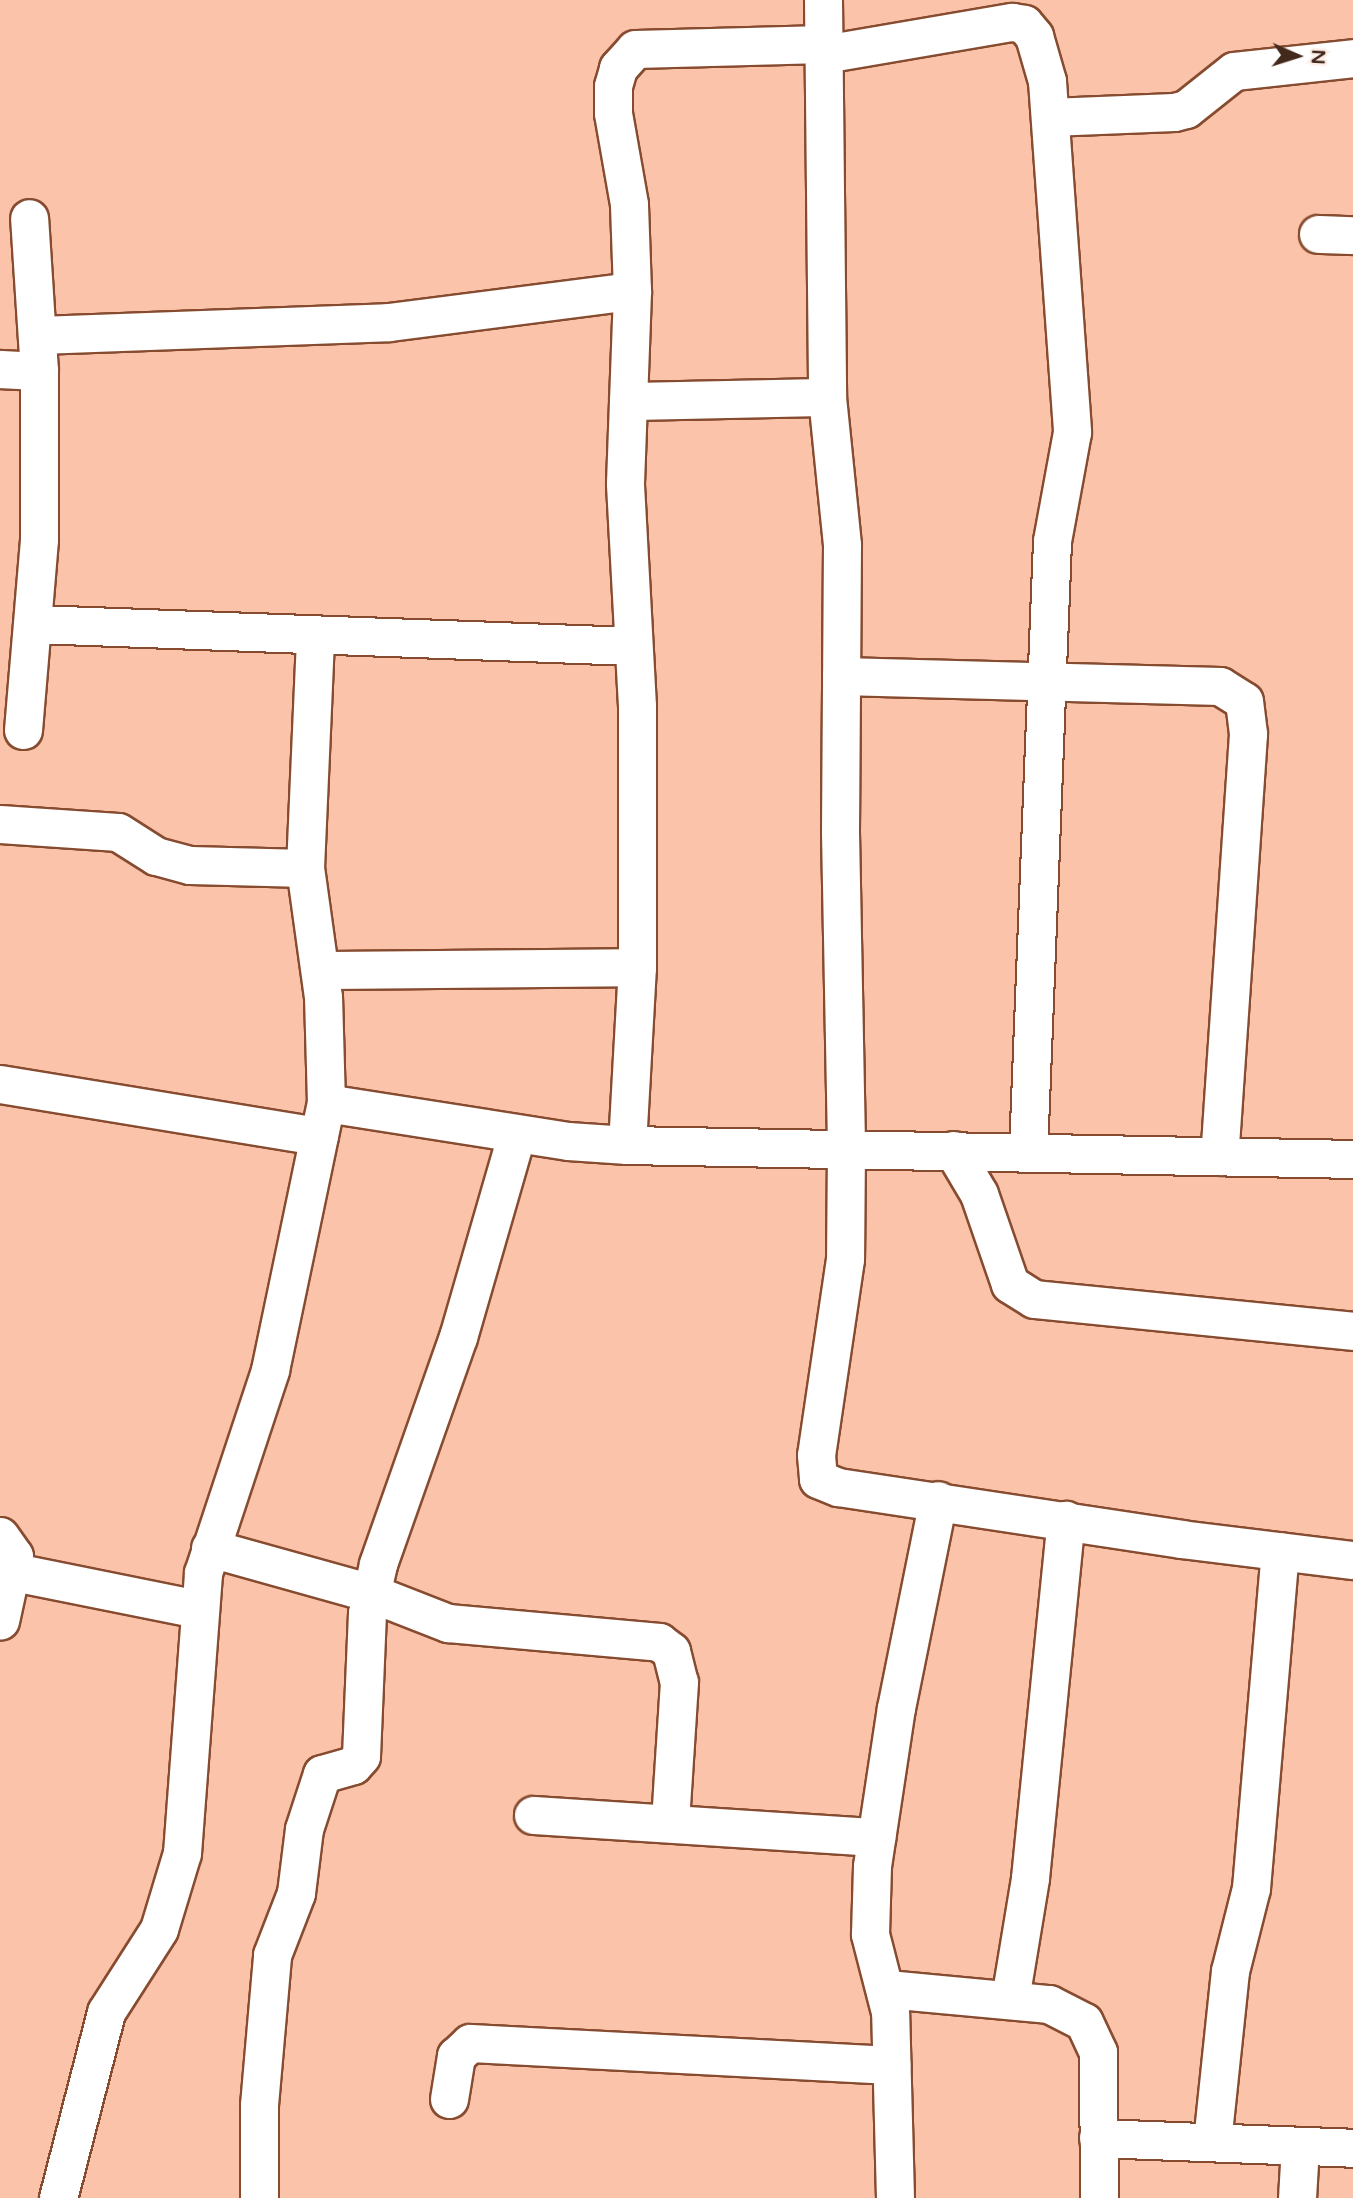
<!DOCTYPE html>
<html>
<head>
<meta charset="utf-8">
<style>
  body { margin:0 }
  #map { position:relative; width:1353px; height:2198px; overflow:hidden; background:#fac3aa; font-family:"Varela Round",sans-serif }
  div>[style] { position:absolute }
  .roads { filter:drop-shadow(2px 0 #874c30) drop-shadow(-2px 0 #874c30) drop-shadow(0 2px #874c30) drop-shadow(0 -2px #874c30) }
  .minor>* { height:37px; margin:-18.5px; padding:0 18.5px; transform-origin:18.5px; border-radius:18.5px; background:#fff }
  span { translate:-50% -50%; white-space:nowrap; text-align:center; line-height:1.15; -webkit-text-stroke:7px #fdefe8; paint-order:stroke }
  .north { position:absolute; left:1262px; top:21px; width:70px; height:70px; -webkit-text-stroke:5px #fdefe8; paint-order:stroke; rotate:93deg; font-size:19px; font-weight:700; line-height:28px; text-align:center; color:#43281c }
  .north::after { content:''; display:block; margin:auto; width:24px; height:32px; background:#43281c; clip-path:polygon(50% 0,100% 100%,50% 72%,0 100%) }
</style>
</head>
<body>
<div id="map">
  <div class="roads">
    <div class="minor">
      <div style="left:823px;top:0;width:397px;rotate:89.4deg"></div>
      <div style="left:827px;top:397px;width:149px;rotate:84.2deg"></div>
      <div style="left:842px;top:545px;width:287px;rotate:90.4deg"></div>
      <div style="left:840px;top:832px;width:317px;rotate:88.9deg"></div>
      <div style="left:846px;top:1149px;width:110px;rotate:90.5deg"></div>
      <div style="left:845px;top:1259px;width:198px;rotate:98.4deg"></div>
      <div style="left:816px;top:1455px;width:24px;rotate:85deg"></div>
      <div style="left:818px;top:1479px;width:22px;rotate:22deg"></div>
      <div style="left:838px;top:1487px;width:347px;rotate:8.6deg"></div>
      <div style="left:1181px;top:1539px;width:173px;rotate:7deg"></div>
      <div style="left:824px;top:54px;width:191px;rotate:-9.7deg"></div>
      <div style="left:1012px;top:22px;width:12px;rotate:9deg"></div>
      <div style="left:1024px;top:24px;width:16px;rotate:50deg"></div>
      <div style="left:1034px;top:36px;width:47px;rotate:73.9deg"></div>
      <div style="left:1047px;top:81px;width:352px;rotate:85.9deg"></div>
      <div style="left:1072px;top:432px;width:111px;rotate:100.4deg"></div>
      <div style="left:1052px;top:541px;width:611px;rotate:92.25deg"></div>
      <div style="left:1050px;top:117px;width:124px;rotate:-2.3deg"></div>
      <div style="left:1174px;top:112px;width:12px;rotate:-14deg"></div>
      <div style="left:1186px;top:109px;width:61px;rotate:-38.4deg"></div>
      <div style="left:1234px;top:71px;width:120px;rotate:-6.2deg"></div>
      <div style="left:1318px;top:234px;width:35px;rotate:2deg"></div>
      <div style="left:37px;top:335px;width:352px;rotate:-2.1deg"></div>
      <div style="left:389px;top:322px;width:245px;rotate:-7.3deg"></div>
      <div style="left:0;top:369px;width:39px;rotate:3deg"></div>
      <div style="left:628px;top:401px;width:199px;rotate:-1.2deg"></div>
      <div style="left:35px;top:624px;width:597px;rotate:2.11deg"></div>
      <div style="left:841px;top:676px;width:379px;rotate:1.5deg"></div>
      <div style="left:1220px;top:686px;width:28px;rotate:32deg"></div>
      <div style="left:1244px;top:701px;width:33px;rotate:83deg"></div>
      <div style="left:1248px;top:734px;width:423px;rotate:93.9deg"></div>
      <div style="left:23px;top:730px;width:192px;rotate:-85.2deg"></div>
      <div style="left:39px;top:539px;width:168px;rotate:-90deg"></div>
      <div style="left:39px;top:371px;width:153px;rotate:-93.7deg"></div>
      <div style="left:0;top:824px;width:118px;rotate:3.9deg"></div>
      <div style="left:118px;top:832px;width:45px;rotate:32.3deg"></div>
      <div style="left:156px;top:856px;width:35px;rotate:15deg"></div>
      <div style="left:190px;top:865px;width:115px;rotate:1.5deg"></div>
      <div style="left:320px;top:970px;width:317px;rotate:-0.5deg"></div>
      <div style="left:0;top:1084px;width:323px;rotate:9.3deg"></div>
      <div style="left:326px;top:1103px;width:245px;rotate:8.9deg"></div>
      <div style="left:568px;top:1141px;width:59px;rotate:3.9deg"></div>
      <div style="left:627px;top:1145px;width:726px;rotate:1.1deg"></div>
      <div style="left:627px;top:1145px;width:178px;rotate:-86.8deg"></div>
      <div style="left:637px;top:967px;width:261px;rotate:-90deg"></div>
      <div style="left:637px;top:706px;width:223px;rotate:-93.1deg"></div>
      <div style="left:625px;top:483px;width:192px;rotate:-87.9deg"></div>
      <div style="left:632px;top:291px;width:87px;rotate:-92deg"></div>
      <div style="left:629px;top:204px;width:92px;rotate:-100deg"></div>
      <div style="left:613px;top:113px;width:27px;rotate:-90deg"></div>
      <div style="left:613px;top:86px;width:19px;rotate:-74deg"></div>
      <div style="left:618px;top:68px;width:25px;rotate:-48deg"></div>
      <div style="left:635px;top:49px;width:189px;rotate:-1.5deg"></div>
      <div style="left:953px;top:1150px;width:51px;rotate:59.4deg"></div>
      <div style="left:979px;top:1194px;width:95px;rotate:71deg"></div>
      <div style="left:1010px;top:1284px;width:28px;rotate:32deg"></div>
      <div style="left:1034px;top:1299px;width:321px;rotate:5.7deg"></div>
      <div style="left:0;top:1536px;width:24px;rotate:55deg"></div>
      <div style="left:14px;top:1556px;width:66px;rotate:102.2deg"></div>
      <div style="left:210px;top:1548px;width:167px;rotate:15.6deg"></div>
      <div style="left:371px;top:1593px;width:83px;rotate:21.3deg"></div>
      <div style="left:448px;top:1623px;width:212px;rotate:5.1deg"></div>
      <div style="left:659px;top:1642px;width:15px;rotate:37deg"></div>
      <div style="left:671px;top:1651px;width:32px;rotate:76deg"></div>
      <div style="left:679px;top:1682px;width:141px;rotate:93.7deg"></div>
      <div style="left:14px;top:1572px;width:188px;rotate:11.4deg"></div>
      <div style="left:533px;top:1815px;width:344px;rotate:3.7deg"></div>
      <div style="left:887px;top:1989px;width:163px;rotate:5.3deg"></div>
      <div style="left:1049px;top:2004px;width:39px;rotate:27deg"></div>
      <div style="left:1084px;top:2022px;width:33px;rotate:65deg"></div>
      <div style="left:1098px;top:2052px;width:146px;rotate:89.6deg"></div>
      <div style="left:1010px;top:1999px;width:123px;rotate:-80.6deg"></div>
      <div style="left:1030px;top:1878px;width:360px;rotate:-84.3deg"></div>
      <div style="left:449px;top:2099px;width:44px;rotate:-80.8deg"></div>
      <div style="left:456px;top:2056px;width:19px;rotate:-43deg"></div>
      <div style="left:470px;top:2043px;width:422px;rotate:3deg"></div>
      <div style="left:1098px;top:2138px;width:255px;rotate:2.2deg"></div>
      <div style="left:1212px;top:2142px;width:172px;rotate:-84deg"></div>
      <div style="left:1230px;top:1971px;width:86px;rotate:-75.8deg"></div>
      <div style="left:1251px;top:1888px;width:338px;rotate:-85.1deg"></div>
      <div style="left:58px;top:2198px;width:192px;rotate:-75.5deg"></div>
      <div style="left:106px;top:2012px;width:98px;rotate:-57.4deg"></div>
      <div style="left:159px;top:1929px;width:79px;rotate:-73.2deg"></div>
      <div style="left:182px;top:1853px;width:281px;rotate:-85.7deg"></div>
      <div style="left:203px;top:1573px;width:214px;rotate:-71.7deg"></div>
      <div style="left:270px;top:1370px;width:273px;rotate:-78.2deg"></div>
      <div style="left:326px;top:1103px;width:106px;rotate:-91.6deg"></div>
      <div style="left:323px;top:997px;width:130px;rotate:-97.9deg"></div>
      <div style="left:305px;top:868px;width:233px;rotate:-87.5deg"></div>
      <div style="left:259px;top:2198px;width:93px;rotate:-90deg"></div>
      <div style="left:259px;top:2105px;width:151px;rotate:-85deg"></div>
      <div style="left:272px;top:1955px;width:66px;rotate:-68.8deg"></div>
      <div style="left:296px;top:1893px;width:64px;rotate:-82.9deg"></div>
      <div style="left:304px;top:1829px;width:58px;rotate:-71.9deg"></div>
      <div style="left:322px;top:1774px;width:32px;rotate:-16deg"></div>
      <div style="left:353px;top:1765px;width:12px;rotate:-48deg"></div>
      <div style="left:361px;top:1756px;width:143px;rotate:-87.6deg"></div>
      <div style="left:367px;top:1613px;width:50px;rotate:-77.3deg"></div>
      <div style="left:378px;top:1564px;width:241px;rotate:-70.6deg"></div>
      <div style="left:458px;top:1337px;width:212px;rotate:-73.9deg"></div>
      <div style="left:895px;top:2198px;width:186px;rotate:-91.5deg"></div>
      <div style="left:890px;top:2012px;width:81px;rotate:-104.4deg"></div>
      <div style="left:870px;top:1934px;width:68px;rotate:-88.3deg"></div>
      <div style="left:872px;top:1866px;width:160px;rotate:-81.4deg"></div>
      <div style="left:896px;top:1708px;width:212px;rotate:-78.6deg"></div>
      <div style="left:1297px;top:2198px;width:52px;rotate:-86.7deg"></div>
    </div>
  </div>
  <div class="north">N</div>
</div>
</body>
</html>
